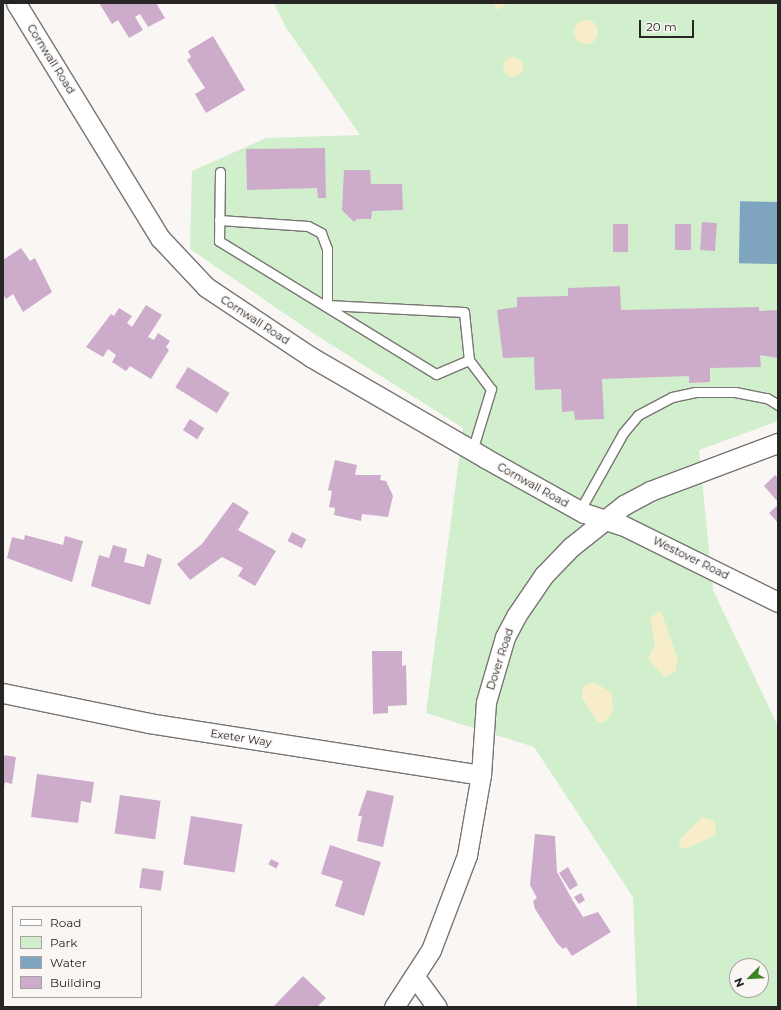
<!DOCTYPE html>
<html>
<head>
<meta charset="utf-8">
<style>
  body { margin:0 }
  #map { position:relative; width:781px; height:1010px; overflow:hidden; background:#f9f6f4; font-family:Montserrat,sans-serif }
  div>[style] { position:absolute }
  .green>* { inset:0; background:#d2efcd }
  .sand>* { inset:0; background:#f7edc8 }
  .round { border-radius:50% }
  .water>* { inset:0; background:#7fa4bf; transform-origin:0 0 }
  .building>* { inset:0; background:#cdaccb; transform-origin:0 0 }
  .roads { filter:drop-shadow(1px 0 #787573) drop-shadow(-1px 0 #787573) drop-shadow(0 1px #787573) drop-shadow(0 -1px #787573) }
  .lane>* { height:9px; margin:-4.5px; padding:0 4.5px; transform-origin:4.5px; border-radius:4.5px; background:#fff }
  .street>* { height:19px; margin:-9.5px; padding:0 9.5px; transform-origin:9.5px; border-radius:9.5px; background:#fff }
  span { translate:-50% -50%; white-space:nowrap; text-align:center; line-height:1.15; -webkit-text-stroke:3px #f9f6f4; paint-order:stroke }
  .street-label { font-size:11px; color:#272625 }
  .frame { position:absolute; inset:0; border:4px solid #272625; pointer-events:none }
  .legend { position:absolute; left:12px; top:906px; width:130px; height:92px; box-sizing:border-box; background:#f9f6f4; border:1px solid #a5a3a1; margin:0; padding:5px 7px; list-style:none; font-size:12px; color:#272625 }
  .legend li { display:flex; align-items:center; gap:8px; height:20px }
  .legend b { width:20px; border:1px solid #a5a3a1 }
  .north { position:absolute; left:729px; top:958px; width:40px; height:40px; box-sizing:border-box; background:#f9f6f4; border:1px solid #a5a3a1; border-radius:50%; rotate:246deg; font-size:11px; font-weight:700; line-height:16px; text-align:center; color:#272625 }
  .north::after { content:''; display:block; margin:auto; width:14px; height:18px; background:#3d8327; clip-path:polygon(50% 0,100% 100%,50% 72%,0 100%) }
  .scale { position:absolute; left:639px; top:20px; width:55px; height:18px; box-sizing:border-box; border:2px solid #272625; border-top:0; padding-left:5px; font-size:12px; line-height:14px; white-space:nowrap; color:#272625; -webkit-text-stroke:3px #f9f6f4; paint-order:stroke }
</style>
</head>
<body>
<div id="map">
  <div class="green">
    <div style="clip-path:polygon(evenodd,274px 3px,778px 3px,778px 421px,699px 450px,713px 590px,778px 726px,778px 1007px,637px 1007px,633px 897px,534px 747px,426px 713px,463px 428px,316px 335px,190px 249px,192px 171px,266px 138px,360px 135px,285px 26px,274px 3px,737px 966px,761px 966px,761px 990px,737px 990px,737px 966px)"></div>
  </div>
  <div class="sand">
    <div style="clip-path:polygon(492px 3px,508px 3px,498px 10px)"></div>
    <div class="round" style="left:574px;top:20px;width:24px;height:24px"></div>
    <div class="round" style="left:503px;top:57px;width:20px;height:20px"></div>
    <div style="clip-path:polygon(661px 611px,678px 660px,675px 672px,664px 677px,648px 659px,655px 644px,650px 617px)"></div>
    <div style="clip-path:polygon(594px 682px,612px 693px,613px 712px,605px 722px,598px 722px,582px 698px,583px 687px)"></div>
    <div style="clip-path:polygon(702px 817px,715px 821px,716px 835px,686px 849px,679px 847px,680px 839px)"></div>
  </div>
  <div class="water">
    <div style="left:778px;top:202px;width:62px;height:38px;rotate:91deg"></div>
  </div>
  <div class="building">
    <div style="clip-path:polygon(99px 3px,156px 3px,165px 18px,148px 27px,140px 14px,135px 17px,143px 30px,129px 38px,118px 20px,112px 24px)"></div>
    <div style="clip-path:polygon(213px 36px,245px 90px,206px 113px,195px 94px,205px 88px,187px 60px,191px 57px,188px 51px)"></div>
    <div style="clip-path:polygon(325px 148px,326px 198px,318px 198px,317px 188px,247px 190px,246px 149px)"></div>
    <div style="clip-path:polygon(344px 170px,370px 170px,371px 184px,402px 184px,403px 210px,372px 211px,371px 219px,357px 219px,354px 222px,342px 210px)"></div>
    <div style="left:702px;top:222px;width:15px;height:28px;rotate:4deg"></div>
    <div style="left:613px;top:224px;width:15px;height:28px"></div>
    <div style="left:675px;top:224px;width:16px;height:26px"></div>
    <div style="clip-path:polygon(21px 248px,30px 261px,35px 258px,52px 292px,23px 312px,13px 294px,6px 299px,3px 294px,3px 260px)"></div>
    <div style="clip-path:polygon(620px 286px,621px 310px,759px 307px,759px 311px,778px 310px,778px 358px,760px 355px,761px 367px,710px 368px,710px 382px,689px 383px,689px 376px,602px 379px,604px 419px,575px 420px,574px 411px,562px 412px,561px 389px,535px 390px,534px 357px,503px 358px,497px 310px,517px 307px,517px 297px,568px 296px,568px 288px)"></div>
    <div style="clip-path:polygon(146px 305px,162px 315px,148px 337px,154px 340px,158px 333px,170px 341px,166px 347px,169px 350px,151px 379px,130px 366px,126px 371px,112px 362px,116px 355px,108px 349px,103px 357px,86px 347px,111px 314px,114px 316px,119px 308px,132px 316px,127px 323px,132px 327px)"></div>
    <div style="left:188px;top:367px;width:49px;height:24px;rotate:32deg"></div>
    <div style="left:190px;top:419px;width:17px;height:13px;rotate:33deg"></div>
    <div style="clip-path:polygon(335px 460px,357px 465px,355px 475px,381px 475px,380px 480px,386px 481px,393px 496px,388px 517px,362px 514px,361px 521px,334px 515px,335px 508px,329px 507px,332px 491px,328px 490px)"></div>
    <div style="clip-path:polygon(775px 475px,778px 478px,778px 502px,764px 486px)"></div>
    <div style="clip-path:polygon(233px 502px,249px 512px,238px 530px,276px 551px,255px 586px,238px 576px,243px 568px,222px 557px,190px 580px,177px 564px,202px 544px)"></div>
    <div style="clip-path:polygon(778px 505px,778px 523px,769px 513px)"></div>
    <div style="left:292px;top:532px;width:16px;height:10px;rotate:27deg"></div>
    <div style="clip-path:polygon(25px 535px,63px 545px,65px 536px,83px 541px,72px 582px,7px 558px,12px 537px,24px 540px)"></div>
    <div style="clip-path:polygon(113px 545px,127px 549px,124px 562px,144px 567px,147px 554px,162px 559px,150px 605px,91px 586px,99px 555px,109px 558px)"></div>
    <div style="clip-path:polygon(372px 651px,402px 651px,402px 666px,406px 665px,407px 705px,388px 706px,388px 713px,373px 714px)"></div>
    <div style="clip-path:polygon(3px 755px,16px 757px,12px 784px,5px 782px,4px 788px)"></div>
    <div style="clip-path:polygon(37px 774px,94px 782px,91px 803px,81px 801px,78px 823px,31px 817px)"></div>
    <div style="clip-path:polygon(367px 790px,394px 796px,383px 847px,357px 841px,362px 816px,358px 816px)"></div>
    <div style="left:120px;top:795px;width:41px;height:39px;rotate:8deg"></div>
    <div style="left:191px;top:816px;width:52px;height:49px;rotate:9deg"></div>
    <div style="clip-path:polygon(535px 834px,555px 836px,557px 872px,573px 901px,583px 917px,598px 912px,611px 932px,572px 956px,566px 947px,563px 949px,557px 943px,535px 909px,533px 901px,537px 898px,530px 885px)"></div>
    <div style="clip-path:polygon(330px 845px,381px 862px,364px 916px,335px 906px,343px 881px,321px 874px)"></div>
    <div style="left:271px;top:859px;width:9px;height:6px;rotate:27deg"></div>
    <div style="clip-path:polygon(568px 867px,578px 885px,570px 890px,559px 873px)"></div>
    <div style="left:142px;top:868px;width:22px;height:20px;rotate:8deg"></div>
    <div style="clip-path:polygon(581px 893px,585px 900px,579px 904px,574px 897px)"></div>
    <div style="clip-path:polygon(303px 976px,326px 998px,317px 1007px,273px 1007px)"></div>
  </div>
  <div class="roads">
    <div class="lane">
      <div style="left:220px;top:172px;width:69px;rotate:90.8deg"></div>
      <div style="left:219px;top:241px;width:255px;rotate:31.5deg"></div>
      <div style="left:436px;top:374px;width:36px;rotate:-23deg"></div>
      <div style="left:219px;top:220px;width:89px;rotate:3.9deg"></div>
      <div style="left:308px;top:226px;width:15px;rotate:28deg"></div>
      <div style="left:321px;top:233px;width:17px;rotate:69deg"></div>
      <div style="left:327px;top:249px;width:56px;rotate:90deg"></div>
      <div style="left:327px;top:305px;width:137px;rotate:2.9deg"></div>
      <div style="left:464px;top:312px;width:48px;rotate:84.1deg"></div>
      <div style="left:469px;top:360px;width:36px;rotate:53deg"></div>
      <div style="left:491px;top:389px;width:65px;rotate:107deg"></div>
      <div style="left:580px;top:510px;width:88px;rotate:-60.8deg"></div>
      <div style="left:623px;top:433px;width:23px;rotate:-50deg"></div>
      <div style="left:638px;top:415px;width:38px;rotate:-28deg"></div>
      <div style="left:672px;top:397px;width:24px;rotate:-12deg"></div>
      <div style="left:695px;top:392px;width:40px"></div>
      <div style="left:735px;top:392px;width:33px;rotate:11deg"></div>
      <div style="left:767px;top:398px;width:13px;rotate:32deg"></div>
    </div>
    <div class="street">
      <div style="left:16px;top:3px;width:276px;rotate:58.5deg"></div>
      <div style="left:160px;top:238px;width:67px;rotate:46.8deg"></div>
      <div style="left:206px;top:287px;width:126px;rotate:33.7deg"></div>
      <div style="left:311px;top:357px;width:201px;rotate:30.1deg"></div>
      <div style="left:485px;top:458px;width:113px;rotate:29.1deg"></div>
      <div style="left:584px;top:513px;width:40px;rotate:18deg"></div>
      <div style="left:622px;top:525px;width:174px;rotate:26.3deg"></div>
      <div style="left:3px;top:693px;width:149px;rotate:11.6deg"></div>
      <div style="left:149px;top:723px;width:336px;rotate:8.9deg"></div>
      <div style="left:415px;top:977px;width:37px;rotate:54deg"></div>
      <div style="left:394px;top:1007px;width:68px;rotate:-57deg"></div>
      <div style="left:431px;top:950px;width:102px;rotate:-69.2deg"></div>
      <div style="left:467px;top:855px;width:81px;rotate:-80.1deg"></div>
      <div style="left:481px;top:775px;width:73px;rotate:-86.1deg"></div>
      <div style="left:486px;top:702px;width:68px;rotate:-73.7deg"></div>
      <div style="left:505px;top:637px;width:24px;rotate:-62deg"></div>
      <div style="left:516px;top:616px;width:50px;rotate:-55.7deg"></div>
      <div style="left:544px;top:575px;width:39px;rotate:-46deg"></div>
      <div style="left:571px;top:547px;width:68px;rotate:-38.4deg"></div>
      <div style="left:624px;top:505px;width:30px;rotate:-28deg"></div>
      <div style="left:650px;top:491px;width:137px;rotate:-20.6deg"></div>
    </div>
  </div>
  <div class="street-label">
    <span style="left:51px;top:59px;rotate:58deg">Cornwall Road</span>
    <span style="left:255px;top:320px;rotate:33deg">Cornwall Road</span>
    <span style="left:533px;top:485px;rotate:29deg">Cornwall Road</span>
    <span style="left:691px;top:558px;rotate:26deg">Westover Road</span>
    <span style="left:500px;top:659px;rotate:-72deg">Dover Road</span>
    <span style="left:241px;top:738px;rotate:9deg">Exeter Way</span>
  </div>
  <div class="frame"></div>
  <ul class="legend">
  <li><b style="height:5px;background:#fff"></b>Road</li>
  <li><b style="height:11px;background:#d2efcd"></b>Park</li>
  <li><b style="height:11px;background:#7fa4bf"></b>Water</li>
  <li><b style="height:11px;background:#cdaccb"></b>Building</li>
  </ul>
  <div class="north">N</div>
  <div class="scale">20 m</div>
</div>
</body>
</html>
